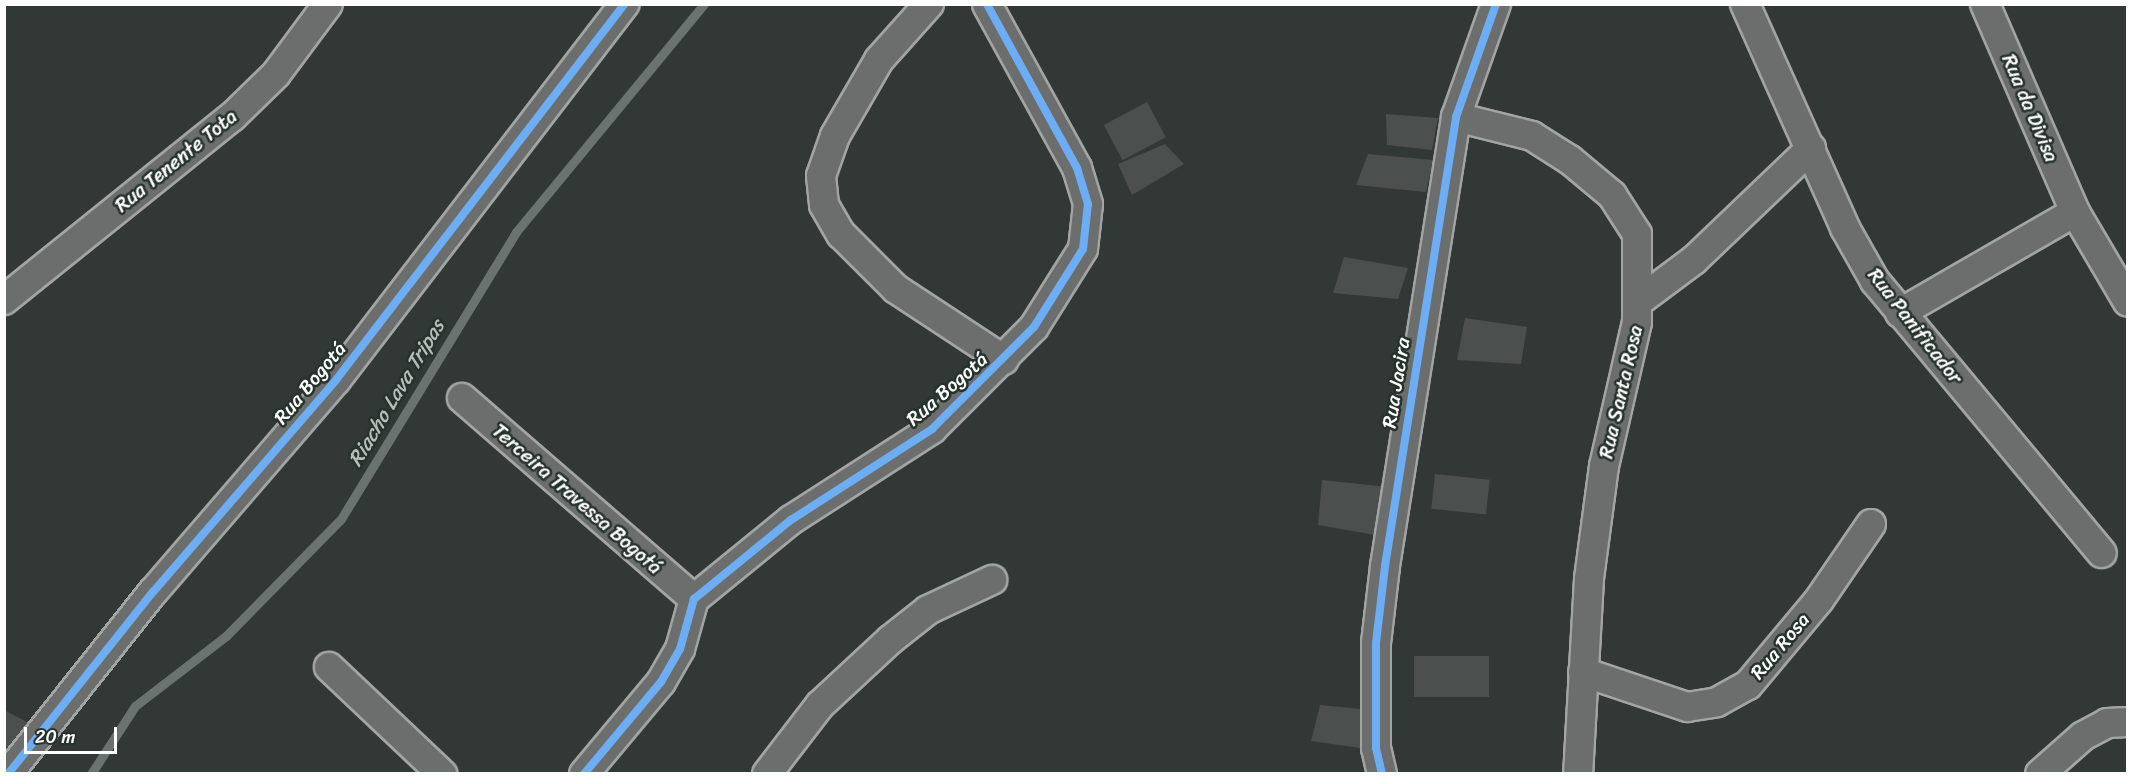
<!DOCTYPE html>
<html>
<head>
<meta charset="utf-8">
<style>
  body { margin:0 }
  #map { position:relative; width:2132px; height:778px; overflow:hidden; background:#323835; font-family:Sriracha,sans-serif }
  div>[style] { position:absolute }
  .stream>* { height:9px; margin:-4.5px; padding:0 4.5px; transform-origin:4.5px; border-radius:4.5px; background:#6a736f }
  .building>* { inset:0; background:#4b4f4d; transform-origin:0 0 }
  .roads { filter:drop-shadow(2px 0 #a3a5a4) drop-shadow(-2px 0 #a3a5a4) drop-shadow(0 2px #a3a5a4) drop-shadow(0 -2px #a3a5a4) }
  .street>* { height:28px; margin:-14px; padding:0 14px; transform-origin:14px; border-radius:14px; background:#6b6e6d }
  .cycleway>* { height:8px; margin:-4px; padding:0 4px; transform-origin:4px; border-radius:4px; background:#6dadf4 }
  span { translate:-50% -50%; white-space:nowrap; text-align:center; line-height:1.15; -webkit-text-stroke:5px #26332d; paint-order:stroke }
  .street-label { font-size:20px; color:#fff }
  .water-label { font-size:21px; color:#b8bcba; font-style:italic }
  .frame { position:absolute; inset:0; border:6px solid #fff; pointer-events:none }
  .scale { position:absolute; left:24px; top:727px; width:93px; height:27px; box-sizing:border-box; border:3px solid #fff; border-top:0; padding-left:8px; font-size:18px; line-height:21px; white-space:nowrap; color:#fff; -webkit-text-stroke:4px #26332d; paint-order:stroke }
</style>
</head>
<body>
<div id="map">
  <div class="stream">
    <div style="left:91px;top:774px;width:81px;rotate:-57.1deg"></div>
    <div style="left:135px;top:706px;width:115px;rotate:-37.6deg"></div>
    <div style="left:226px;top:636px;width:164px;rotate:-45.5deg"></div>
    <div style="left:341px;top:519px;width:336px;rotate:-58.6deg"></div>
    <div style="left:516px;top:232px;width:296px;rotate:-50.5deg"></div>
  </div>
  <div class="building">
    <div style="left:1147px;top:102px;width:40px;height:49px;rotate:62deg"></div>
    <div style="clip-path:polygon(1386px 114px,1438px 118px,1432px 150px,1387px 145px)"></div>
    <div style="clip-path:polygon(1165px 144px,1184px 164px,1132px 195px,1118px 164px)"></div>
    <div style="clip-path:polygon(1368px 154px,1433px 160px,1426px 192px,1356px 185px)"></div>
    <div style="clip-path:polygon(1344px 257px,1408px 268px,1398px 299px,1333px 293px)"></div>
    <div style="clip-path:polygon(1465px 318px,1527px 327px,1521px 364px,1457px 360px)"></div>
    <div style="left:1435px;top:474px;width:55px;height:35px;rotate:6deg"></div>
    <div style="clip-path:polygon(1322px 480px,1388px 487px,1375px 535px,1318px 525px)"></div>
    <div style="left:1489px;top:656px;width:41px;height:75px;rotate:90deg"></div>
    <div style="clip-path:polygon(1320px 705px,1360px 709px,1360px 748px,1311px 741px)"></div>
    <div style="clip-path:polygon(4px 710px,29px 723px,4px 759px)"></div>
  </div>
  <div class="roads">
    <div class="street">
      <div style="left:929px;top:4px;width:75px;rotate:131.8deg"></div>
      <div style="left:879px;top:60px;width:88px;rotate:120.1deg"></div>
      <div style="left:835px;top:136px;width:42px;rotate:109.3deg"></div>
      <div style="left:821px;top:176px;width:29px;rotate:84deg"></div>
      <div style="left:824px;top:205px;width:34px;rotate:60deg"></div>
      <div style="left:841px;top:234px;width:78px;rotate:45deg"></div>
      <div style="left:896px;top:289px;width:129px;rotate:33.3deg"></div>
      <div style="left:1745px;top:4px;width:245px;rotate:65.9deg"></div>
      <div style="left:1845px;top:228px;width:61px;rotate:60.5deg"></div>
      <div style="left:1875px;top:281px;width:354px;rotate:50.2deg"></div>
      <div style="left:1985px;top:4px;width:227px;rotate:66.6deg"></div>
      <div style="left:2075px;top:212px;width:104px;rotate:59.5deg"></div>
      <div style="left:1456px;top:117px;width:78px;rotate:14deg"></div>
      <div style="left:1532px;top:136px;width:45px;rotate:32.3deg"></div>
      <div style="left:1570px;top:160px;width:55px;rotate:39.8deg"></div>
      <div style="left:1612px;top:195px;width:46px;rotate:57.3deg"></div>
      <div style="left:1637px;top:234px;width:88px;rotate:90deg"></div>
      <div style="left:1637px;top:322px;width:148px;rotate:102.9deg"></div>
      <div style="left:1604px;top:466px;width:114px;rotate:97.6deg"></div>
      <div style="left:1589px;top:579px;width:195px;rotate:93.2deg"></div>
      <div style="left:4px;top:300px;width:292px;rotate:-38.8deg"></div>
      <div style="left:232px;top:117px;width:62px;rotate:-44.3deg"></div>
      <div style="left:276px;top:74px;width:87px;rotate:-53.4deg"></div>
      <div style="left:1639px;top:301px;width:69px;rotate:-36.7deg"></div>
      <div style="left:1694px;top:260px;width:162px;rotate:-43.7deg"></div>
      <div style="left:1900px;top:313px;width:202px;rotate:-30deg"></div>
      <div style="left:462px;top:398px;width:307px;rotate:40.9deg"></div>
      <div style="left:329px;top:667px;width:156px;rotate:43.4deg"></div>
      <div style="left:1583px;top:672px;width:110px;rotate:18.6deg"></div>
      <div style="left:1687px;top:707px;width:30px;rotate:-9deg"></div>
      <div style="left:1717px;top:702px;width:35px;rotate:-29deg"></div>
      <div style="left:1748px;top:685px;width:111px;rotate:-50.1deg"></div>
      <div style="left:1819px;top:600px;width:92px;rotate:-55.6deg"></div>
      <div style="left:8px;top:774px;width:233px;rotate:-51.5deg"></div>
      <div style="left:153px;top:592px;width:280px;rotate:-49.2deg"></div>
      <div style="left:336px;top:380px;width:474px;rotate:-52.5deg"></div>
      <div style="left:584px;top:774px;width:120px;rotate:-50.1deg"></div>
      <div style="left:661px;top:682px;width:38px;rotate:-60deg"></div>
      <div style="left:680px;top:649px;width:52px;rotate:-74.4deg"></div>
      <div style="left:694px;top:599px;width:125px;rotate:-39.2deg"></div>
      <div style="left:791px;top:520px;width:168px;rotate:-32.8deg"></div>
      <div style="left:932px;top:429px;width:144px;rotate:-45deg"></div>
      <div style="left:1034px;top:327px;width:92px;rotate:-57.9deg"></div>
      <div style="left:1083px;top:249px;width:45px;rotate:-83.7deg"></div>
      <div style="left:1088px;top:204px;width:38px;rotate:-107deg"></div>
      <div style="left:1077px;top:168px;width:187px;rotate:-118.8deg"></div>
      <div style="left:767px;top:774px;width:87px;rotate:-52.5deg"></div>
      <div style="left:820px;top:705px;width:96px;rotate:-42.9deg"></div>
      <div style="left:890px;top:640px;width:48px;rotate:-38.3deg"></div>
      <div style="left:928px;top:610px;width:71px;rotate:-25.1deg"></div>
      <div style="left:1382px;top:774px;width:27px;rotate:-103deg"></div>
      <div style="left:1376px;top:748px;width:105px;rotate:-90deg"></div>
      <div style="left:1376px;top:643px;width:78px;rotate:-83.3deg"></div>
      <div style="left:1385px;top:566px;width:455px;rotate:-81deg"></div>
      <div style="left:1456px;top:117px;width:120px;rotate:-70.5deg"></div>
      <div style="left:2040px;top:774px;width:57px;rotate:-41.5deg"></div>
      <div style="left:2083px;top:736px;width:27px;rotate:-28deg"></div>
      <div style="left:2107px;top:723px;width:21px;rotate:-3deg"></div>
    </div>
  </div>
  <div class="cycleway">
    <div style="left:8px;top:774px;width:233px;rotate:-51.5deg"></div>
    <div style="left:153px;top:592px;width:280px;rotate:-49.2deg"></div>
    <div style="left:336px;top:380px;width:474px;rotate:-52.5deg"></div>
    <div style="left:584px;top:774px;width:120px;rotate:-50.1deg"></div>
    <div style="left:661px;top:682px;width:38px;rotate:-60deg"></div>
    <div style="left:680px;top:649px;width:52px;rotate:-74.4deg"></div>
    <div style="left:694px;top:599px;width:125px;rotate:-39.2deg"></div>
    <div style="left:791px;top:520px;width:168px;rotate:-32.8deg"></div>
    <div style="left:932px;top:429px;width:144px;rotate:-45deg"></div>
    <div style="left:1034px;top:327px;width:92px;rotate:-57.9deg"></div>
    <div style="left:1083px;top:249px;width:45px;rotate:-83.7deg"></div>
    <div style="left:1088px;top:204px;width:38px;rotate:-107deg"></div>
    <div style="left:1077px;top:168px;width:187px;rotate:-118.8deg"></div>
    <div style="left:1382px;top:774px;width:27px;rotate:-103deg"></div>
    <div style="left:1376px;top:748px;width:105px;rotate:-90deg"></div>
    <div style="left:1376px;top:643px;width:78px;rotate:-83.3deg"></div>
    <div style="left:1385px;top:566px;width:455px;rotate:-81deg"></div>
    <div style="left:1456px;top:117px;width:120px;rotate:-70.5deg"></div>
  </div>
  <div class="street-label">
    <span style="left:2030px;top:108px;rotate:67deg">Rua da Divisa</span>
    <span style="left:176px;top:161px;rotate:-39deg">Rua Tenente Tota</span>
    <span style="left:1915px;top:326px;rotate:52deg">Rua Panificador</span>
    <span style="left:310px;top:383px;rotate:-50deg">Rua Bogotá</span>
    <span style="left:1396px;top:383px;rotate:-81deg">Rua Jacira</span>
    <span style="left:947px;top:389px;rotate:-41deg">Rua Bogotá</span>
    <span style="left:1621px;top:392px;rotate:-77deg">Rua Santa Rosa</span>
    <span style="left:577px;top:499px;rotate:41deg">Terceira Travessa Bogotá</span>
    <span style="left:1780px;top:646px;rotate:-50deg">Rua Rosa</span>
  </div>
  <div class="water-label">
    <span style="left:396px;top:393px;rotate:-59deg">Riacho Lava Tripas</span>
  </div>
  <div class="frame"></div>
  <div class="scale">20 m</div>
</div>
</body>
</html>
